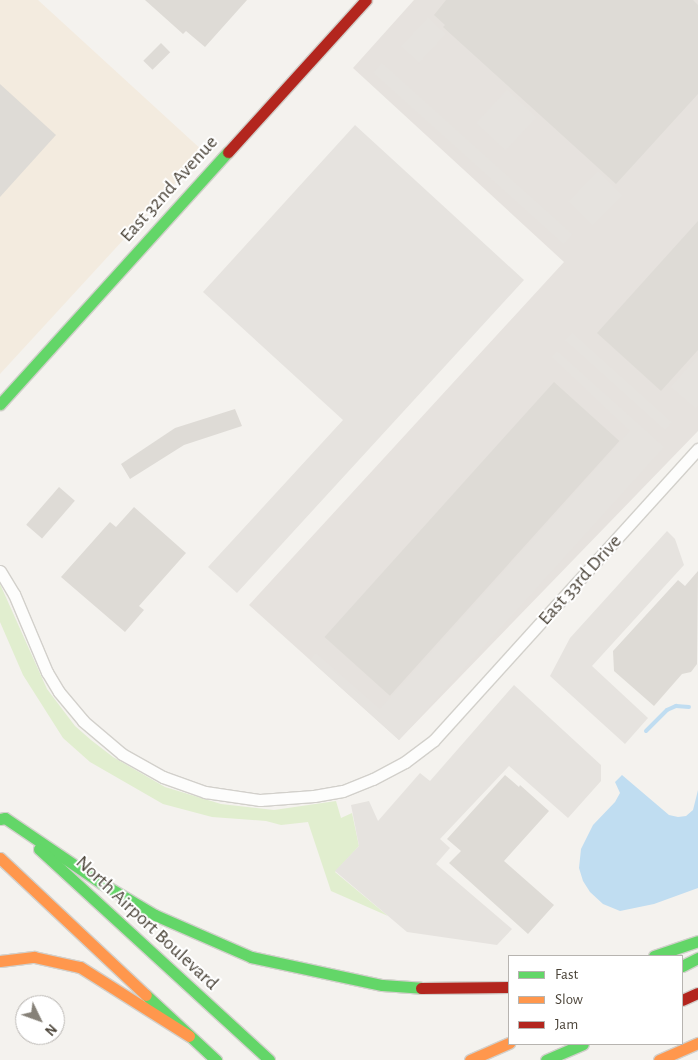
<!DOCTYPE html>
<html>
<head>
<meta charset="utf-8">
<style>
  body { margin:0 }
  #map { position:relative; width:698px; height:1060px; overflow:hidden; background:#f4f2ee; font-family:"Alegreya Sans",sans-serif }
  div>[style] { position:absolute }
  .commercial>* { inset:0; background:#f3ebdf }
  .industrial>* { inset:0; background:#e6e2de }
  .green>* { inset:0; background:#e1eecf }
  .parking>* { inset:0; background:#e6e3df; transform-origin:0 0 }
  .water>* { inset:0; background:#c0ddf1 }
  .stream>* { height:4px; margin:-2px; padding:0 2px; transform-origin:2px; border-radius:2px; background:#c0ddf1 }
  .building>* { inset:0; background:#dedbd6; transform-origin:0 0 }
  .roads { filter:drop-shadow(1px 0 #d2d0cb) drop-shadow(-1px 0 #d2d0cb) drop-shadow(0 1px #d2d0cb) drop-shadow(0 -1px #d2d0cb) }
  .street>* { height:11px; margin:-5.5px; padding:0 5.5px; transform-origin:5.5px; border-radius:5.5px; background:#fdfdfc }
  .fast>* { height:11px; margin:-5.5px; padding:0 5.5px; transform-origin:5.5px; border-radius:5.5px; background:#63d668 }
  .slow>* { height:11px; margin:-5.5px; padding:0 5.5px; transform-origin:5.5px; border-radius:5.5px; background:#ff974d }
  .jam>* { height:11px; margin:-5.5px; padding:0 5.5px; transform-origin:5.5px; border-radius:5.5px; background:#b3261e }
  span { translate:-50% -50%; white-space:nowrap; text-align:center; line-height:1.15; -webkit-text-stroke:4px #fff; paint-order:stroke }
  .street-label { font-size:20px; color:#4b4439 }
  .legend { position:absolute; left:508px; top:955px; width:175px; height:90px; box-sizing:border-box; background:#fff; border:1px solid #b7b4b0; margin:0; padding:6px 9px; list-style:none; font-size:15px; color:#4b4439 }
  .legend li { display:flex; align-items:center; gap:10px; height:25px }
  .legend b { width:25px; border:1px solid #b7b4b0 }
  .north { position:absolute; left:15px; top:995px; width:50px; height:50px; box-sizing:border-box; background:#fff; border:1px solid #b7b4b0; border-radius:50%; rotate:132deg; font-size:14px; font-weight:700; line-height:20px; text-align:center; color:#4b4439 }
  .north::after { content:''; display:block; margin:auto; width:18px; height:22px; background:#868178; clip-path:polygon(50% 0,100% 100%,50% 72%,0 100%) }
</style>
</head>
<body>
<div id="map">
  <div class="commercial">
    <div style="clip-path:polygon(0 0,38px 0,204px 152px,0 374px)"></div>
  </div>
  <div class="industrial">
    <div style="clip-path:polygon(414px 0,698px 0,698px 431px,399px 740px,249px 605px,564px 262px,353px 68px)"></div>
  </div>
  <div class="green">
    <div style="clip-path:polygon(0 584px,47px 689px,75px 726px,91px 740px,113px 757px,165px 787px,221px 804px,274px 810px,336px 801px,341px 818px,352px 813px,359px 846px,335px 872px,388px 916px,331px 891px,308px 822px,281px 825px,266px 821px,212px 817px,163px 804px,90px 762px,63px 738px,23px 675px,0 622px)"></div>
  </div>
  <div class="parking">
    <div style="left:428px;top:17px;width:25px;height:40px;rotate:43deg"></div>
    <div style="left:382px;top:63px;width:256px;height:13px;rotate:42deg"></div>
    <div style="left:507px;top:90px;width:40px;height:45px;rotate:43deg"></div>
    <div style="clip-path:polygon(355px 125px,524px 280px,237px 593px,208px 567px,343px 420px,203px 292px)"></div>
    <div style="left:598px;top:172px;width:34px;height:42px;rotate:45deg"></div>
    <div style="left:572px;top:332px;width:135px;height:11px;rotate:42deg"></div>
    <div style="clip-path:polygon(557px 351px,664px 447px,399px 740px,310px 660px,316px 653px,380px 709px,630px 431px,552px 357px)"></div>
    <div style="clip-path:polygon(698px 356px,698px 405px,695px 408px,671px 387px)"></div>
    <div style="clip-path:polygon(667px 531px,675px 539px,684px 565px,592px 666px,648px 718px,625px 744px,550px 676px,570px 638px)"></div>
    <div style="clip-path:polygon(514px 685px,601px 765px,601px 781px,568px 818px,509px 766px,440px 839px,450px 848px,436px 864px,512px 929px,497px 945px,407px 932px,335px 871px,359px 846px,351px 805px,369px 801px,378px 821px,420px 773px,430px 781px)"></div>
  </div>
  <div class="water">
    <div style="clip-path:polygon(622px 775px,669px 815px,678px 817px,686px 816px,693px 810px,698px 790px,698px 888px,654px 904px,620px 911px,603px 904px,590px 892px,583px 881px,579px 868px,581px 849px,593px 825px,615px 802px,620px 793px,615px 782px)"></div>
  </div>
  <div class="stream">
    <div style="left:646px;top:731px;width:30px;rotate:-45deg"></div>
    <div style="left:667px;top:710px;width:10px;rotate:-24deg"></div>
    <div style="left:676px;top:706px;width:13px;rotate:4deg"></div>
  </div>
  <div class="building">
    <div style="clip-path:polygon(145px 0,247px 0,205px 47px,186px 31px,183px 34px)"></div>
    <div style="clip-path:polygon(446px 0,693px 0,698px 5px,698px 94px,616px 184px,443px 27px,445px 25px,434px 15px)"></div>
    <div style="left:161px;top:43px;width:13px;height:25px;rotate:45deg"></div>
    <div style="clip-path:polygon(0 84px,56px 135px,0 197px)"></div>
    <div style="clip-path:polygon(698px 221px,698px 350px,661px 391px,597px 333px)"></div>
    <div style="left:554px;top:382px;width:88px;height:343px;rotate:42deg"></div>
    <div style="clip-path:polygon(235px 409px,242px 426px,184px 445px,130px 479px,121px 464px,175px 428px)"></div>
    <div style="left:59px;top:487px;width:21px;height:50px;rotate:41deg"></div>
    <div style="clip-path:polygon(134px 507px,186px 553px,139px 606px,144px 610px,125px 632px,61px 577px,110px 522px,116px 527px)"></div>
    <div style="clip-path:polygon(698px 571px,697px 664px,691px 672px,682px 674px,654px 706px,614px 671px,613px 651px,678px 580px,685px 586px)"></div>
    <div style="clip-path:polygon(505px 775px,519px 787px,520px 785px,549px 811px,504px 861px,554px 905px,528px 934px,449px 863px,461px 851px,447px 839px)"></div>
  </div>
  <div class="roads">
    <div class="street">
      <div style="left:0;top:571px;width:27px;rotate:59deg"></div>
      <div style="left:14px;top:594px;width:85px;rotate:67.1deg"></div>
      <div style="left:47px;top:672px;width:23px;rotate:59deg"></div>
      <div style="left:59px;top:692px;width:38px;rotate:50deg"></div>
      <div style="left:83px;top:721px;width:51px;rotate:40.2deg"></div>
      <div style="left:122px;top:754px;width:47px;rotate:29.3deg"></div>
      <div style="left:163px;top:777px;width:45px;rotate:19.7deg"></div>
      <div style="left:205px;top:792px;width:56px;rotate:8.3deg"></div>
      <div style="left:260px;top:800px;width:54px;rotate:-4.2deg"></div>
      <div style="left:314px;top:796px;width:29px;rotate:-10deg"></div>
      <div style="left:343px;top:791px;width:32px;rotate:-22deg"></div>
      <div style="left:373px;top:779px;width:36px;rotate:-28deg"></div>
      <div style="left:405px;top:762px;width:36px;rotate:-37deg"></div>
      <div style="left:434px;top:740px;width:393px;rotate:-47.8deg"></div>
    </div>
    <div class="fast">
      <div style="left:0;top:404px;width:340px;rotate:-47.9deg"></div>
      <div style="left:0;top:819px;width:5px;rotate:-11deg"></div>
      <div style="left:5px;top:818px;width:116px;rotate:34.1deg"></div>
      <div style="left:101px;top:883px;width:63px;rotate:30.7deg"></div>
      <div style="left:155px;top:915px;width:105px;rotate:23.6deg"></div>
      <div style="left:251px;top:957px;width:134px;rotate:12.1deg"></div>
      <div style="left:382px;top:985px;width:39px;rotate:4deg"></div>
      <div style="left:39px;top:849px;width:312px;rotate:42.5deg"></div>
      <div style="left:654px;top:956px;width:46px;rotate:-18.8deg"></div>
      <div style="left:682px;top:966px;width:18px;rotate:-27deg"></div>
      <div style="left:146px;top:995px;width:96px;rotate:42.9deg"></div>
      <div style="left:546px;top:1060px;width:40px;rotate:-23.4deg"></div>
    </div>
    <div class="slow">
      <div style="left:0;top:858px;width:200px;rotate:43.2deg"></div>
      <div style="left:0;top:961px;width:34px;rotate:-7deg"></div>
      <div style="left:34px;top:957px;width:47px;rotate:12.3deg"></div>
      <div style="left:80px;top:967px;width:129px;rotate:32.3deg"></div>
      <div style="left:470px;top:1060px;width:43px;rotate:-23.6deg"></div>
      <div style="left:659px;top:1060px;width:43px;rotate:-23.6deg"></div>
    </div>
    <div class="jam">
      <div style="left:228px;top:152px;width:205px;rotate:-47.8deg"></div>
      <div style="left:421px;top:988px;width:88px;rotate:-0.7deg"></div>
      <div style="left:682px;top:1000px;width:17px;rotate:-24deg"></div>
    </div>
  </div>
  <div class="street-label">
    <span style="left:169px;top:189px;rotate:-48deg">East 32nd Avenue</span>
    <span style="left:580px;top:580px;rotate:-48deg">East 33rd Drive</span>
    <span style="left:147px;top:923px;rotate:43deg">North Airport Boulevard</span>
  </div>
  <ul class="legend">
  <li><b style="height:6px;background:#63d668"></b>Fast</li>
  <li><b style="height:6px;background:#ff974d"></b>Slow</li>
  <li><b style="height:6px;background:#b3261e"></b>Jam</li>
  </ul>
  <div class="north">N</div>
</div>
</body>
</html>
